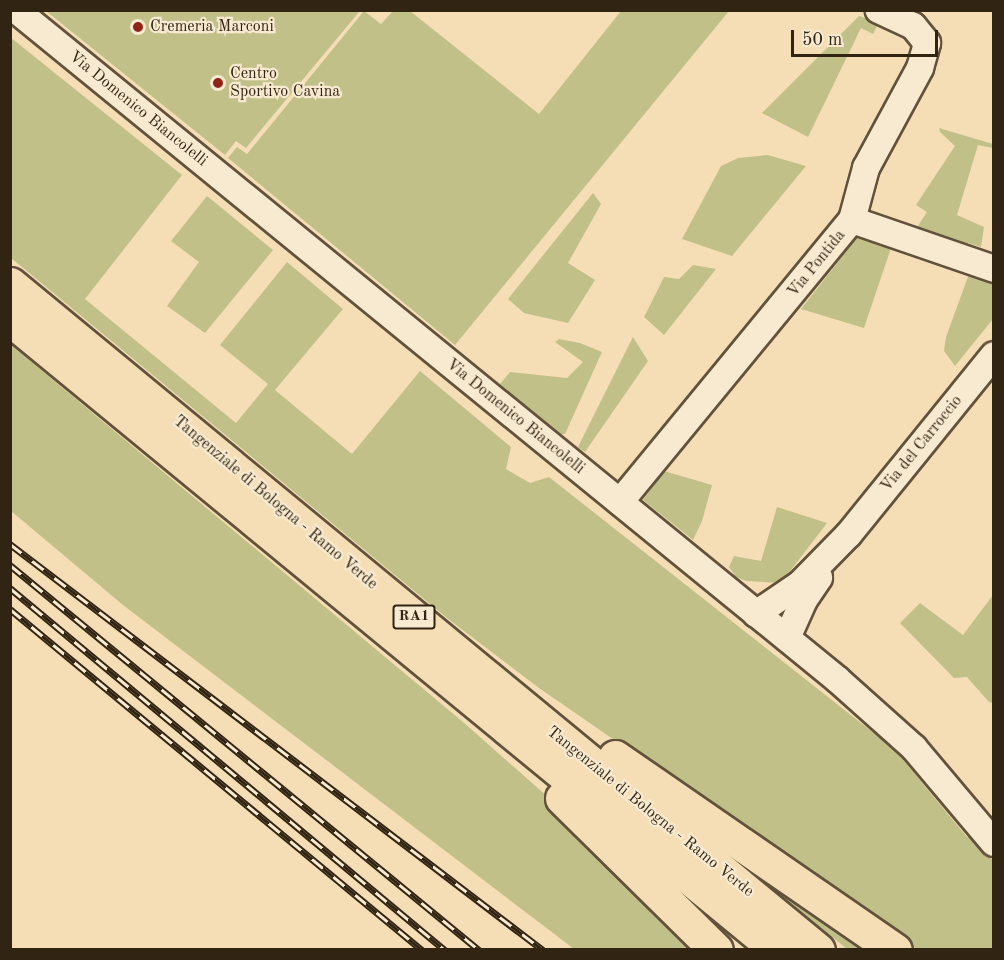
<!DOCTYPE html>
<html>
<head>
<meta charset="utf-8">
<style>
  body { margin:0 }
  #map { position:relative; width:1004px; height:960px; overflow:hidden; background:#f5deb6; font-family:"Old Standard TT",serif }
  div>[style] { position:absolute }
  .green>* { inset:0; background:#c2c089 }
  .roads { filter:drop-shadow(2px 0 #62523b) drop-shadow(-2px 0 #62523b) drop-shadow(0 2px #62523b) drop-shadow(0 -2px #62523b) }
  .minor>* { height:26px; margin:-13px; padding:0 13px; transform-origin:13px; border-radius:13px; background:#f8ead0 }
  .highway>* { height:33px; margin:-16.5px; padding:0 16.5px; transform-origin:16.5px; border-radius:16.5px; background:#f5deb6 }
  .rail>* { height:7px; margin-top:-3.5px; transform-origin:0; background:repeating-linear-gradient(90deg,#f8ead0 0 14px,#312412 0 28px); box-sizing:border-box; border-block:2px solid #312412 }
  .dots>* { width:16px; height:16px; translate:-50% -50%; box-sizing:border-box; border:3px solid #f8ead0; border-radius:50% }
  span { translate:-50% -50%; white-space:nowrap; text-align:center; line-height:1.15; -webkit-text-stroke:4.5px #f8ead0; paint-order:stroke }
  .shield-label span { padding:2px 4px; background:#f8ead0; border:2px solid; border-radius:4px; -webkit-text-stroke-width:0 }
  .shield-label { font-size:15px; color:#312412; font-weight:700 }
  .poi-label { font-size:16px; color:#312412 }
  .left { translate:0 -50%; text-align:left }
  .street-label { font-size:16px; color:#312412 }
  .frame { position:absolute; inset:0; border:12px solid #312412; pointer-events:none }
  .scale { position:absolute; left:791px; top:30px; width:147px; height:27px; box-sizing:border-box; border:3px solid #312412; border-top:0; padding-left:8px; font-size:18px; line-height:21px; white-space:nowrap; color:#312412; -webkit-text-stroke:4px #f8ead0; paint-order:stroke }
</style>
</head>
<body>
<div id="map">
  <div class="green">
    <div style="clip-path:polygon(357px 10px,359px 12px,246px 148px,236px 141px,225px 155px,46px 11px)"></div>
    <div style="clip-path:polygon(364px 11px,381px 24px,393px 11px,410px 11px,539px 114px,621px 11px,729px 11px,455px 345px,228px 158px,237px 147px,247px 154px)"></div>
    <div style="clip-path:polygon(859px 16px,879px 22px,873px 34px,861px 28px,808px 137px,762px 113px)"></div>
    <div style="clip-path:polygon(10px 37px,182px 175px,85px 299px,236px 423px,268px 384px,220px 345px,287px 262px,343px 309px,275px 390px,352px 454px,420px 371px,511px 447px,506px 469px,530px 483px,549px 477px,894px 749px,967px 837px,976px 838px,993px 861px,993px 949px,917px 949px,539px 688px,447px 618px,11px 258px)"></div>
    <div style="clip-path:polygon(939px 128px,993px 144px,993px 148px,978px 145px,957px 215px,984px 227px,981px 247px,968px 243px,966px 249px,916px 229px,927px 212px,916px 205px,955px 146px,940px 132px)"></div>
    <div style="clip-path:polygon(768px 155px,806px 166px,732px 256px,682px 239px,721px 166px,738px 158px)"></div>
    <div style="clip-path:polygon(593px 193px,601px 204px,568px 263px,595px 280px,568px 323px,524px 313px,508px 299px)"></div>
    <div style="clip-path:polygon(207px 196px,273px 250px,205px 333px,167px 306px,199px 262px,171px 241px)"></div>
    <div style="clip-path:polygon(857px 238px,891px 248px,864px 328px,801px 309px)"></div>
    <div style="clip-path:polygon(693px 265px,716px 269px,664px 335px,644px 317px,664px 277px,679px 279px)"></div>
    <div style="clip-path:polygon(969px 274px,993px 282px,993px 319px,955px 366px,944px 351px,946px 337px)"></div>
    <div style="clip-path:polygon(633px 337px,648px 361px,585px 452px,578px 447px)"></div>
    <div style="clip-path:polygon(559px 339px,580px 343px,602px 352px,565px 434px,561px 434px,500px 384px,510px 372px,567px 378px,583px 362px,555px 342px)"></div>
    <div style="clip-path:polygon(10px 344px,463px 722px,548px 797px,701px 949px,574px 949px,123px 605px,11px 511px)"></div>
    <div style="clip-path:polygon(664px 471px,712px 485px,702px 521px,693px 540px,643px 500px)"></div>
    <div style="clip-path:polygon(777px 507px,827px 523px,781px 583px,746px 581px,736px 577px,729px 567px,734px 556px,761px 561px)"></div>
    <div style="clip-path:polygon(993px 595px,993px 703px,989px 702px,967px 677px,954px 678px,900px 623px,920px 603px,963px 635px)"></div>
    <div style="clip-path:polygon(745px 866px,875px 949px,847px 949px)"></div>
  </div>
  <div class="roads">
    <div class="minor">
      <div style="left:16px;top:10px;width:1060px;rotate:39.18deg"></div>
      <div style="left:838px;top:680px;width:102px;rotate:41.8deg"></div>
      <div style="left:914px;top:748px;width:124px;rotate:49.9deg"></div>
      <div style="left:852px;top:220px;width:150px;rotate:19deg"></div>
      <div style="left:620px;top:502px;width:365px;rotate:-50.6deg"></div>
      <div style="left:852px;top:220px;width:54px;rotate:-74.9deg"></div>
      <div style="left:866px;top:168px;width:114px;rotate:-61.6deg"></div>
      <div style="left:920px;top:68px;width:26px;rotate:-74deg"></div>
      <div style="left:927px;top:43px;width:22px;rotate:-129deg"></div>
      <div style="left:913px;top:26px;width:38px;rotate:-155deg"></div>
      <div style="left:756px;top:614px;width:53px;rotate:-34.3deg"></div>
      <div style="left:800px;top:584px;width:70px;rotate:-45.6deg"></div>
      <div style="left:849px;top:534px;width:230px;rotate:-51deg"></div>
      <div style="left:787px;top:638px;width:42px;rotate:-65.9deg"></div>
      <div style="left:804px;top:600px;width:27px;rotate:-56deg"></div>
    </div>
    <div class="highway">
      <div style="left:10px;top:284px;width:1047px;rotate:39.5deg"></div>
      <div style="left:10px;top:319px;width:993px;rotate:39.44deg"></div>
      <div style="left:615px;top:757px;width:340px;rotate:34.6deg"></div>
      <div style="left:562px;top:798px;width:216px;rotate:44.6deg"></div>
    </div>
  </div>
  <div class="rail">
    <div style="left:10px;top:544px;width:670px;rotate:37.3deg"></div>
    <div style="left:10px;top:565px;width:607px;rotate:39.38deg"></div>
    <div style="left:10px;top:588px;width:566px;rotate:39.77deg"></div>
    <div style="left:10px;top:609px;width:535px;rotate:39.61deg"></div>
  </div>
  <div class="dots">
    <div style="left:138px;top:27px;background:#8f2418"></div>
    <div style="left:218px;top:83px;background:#8f2418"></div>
  </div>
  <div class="shield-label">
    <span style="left:414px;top:617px">RA1</span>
  </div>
  <div class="poi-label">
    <span class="left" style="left:150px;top:27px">Cremeria Marconi</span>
    <span class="left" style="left:230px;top:83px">Centro<br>Sportivo Cavina</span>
  </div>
  <div class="street-label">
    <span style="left:138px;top:109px;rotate:39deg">Via Domenico Biancolelli</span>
    <span style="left:817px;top:264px;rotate:-51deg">Via Pontida</span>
    <span style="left:515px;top:417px;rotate:39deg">Via Domenico Biancolelli</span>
    <span style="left:922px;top:444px;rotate:-51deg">Via del Carroccio</span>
    <span style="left:275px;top:503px;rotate:40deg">Tangenziale di Bologna - Ramo Verde</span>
    <span style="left:650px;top:812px;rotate:39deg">Tangenziale di Bologna - Ramo Verde</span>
  </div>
  <div class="frame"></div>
  <div class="scale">50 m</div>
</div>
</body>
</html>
